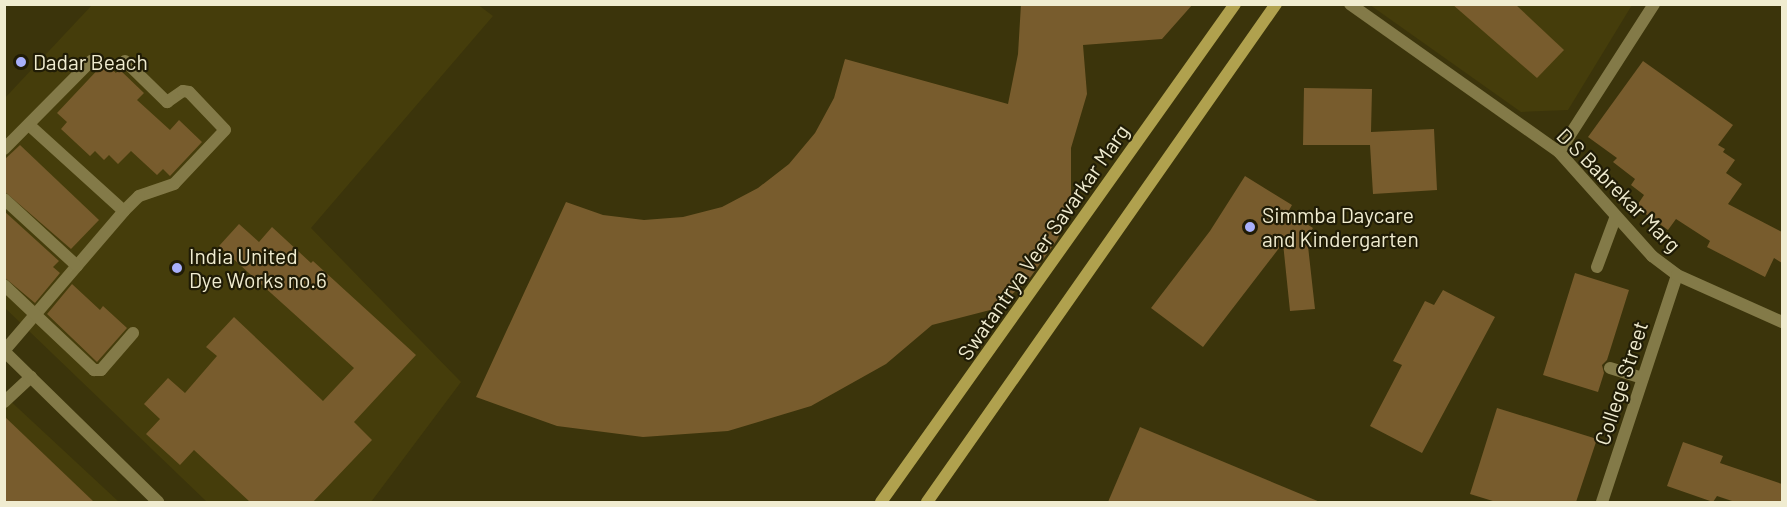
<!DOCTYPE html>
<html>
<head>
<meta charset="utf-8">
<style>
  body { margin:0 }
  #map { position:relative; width:1787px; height:507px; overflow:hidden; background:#3b340b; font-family:Barlow,sans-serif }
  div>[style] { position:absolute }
  .built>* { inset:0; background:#453d0b }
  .building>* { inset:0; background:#785c2d }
  .service>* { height:12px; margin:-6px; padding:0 6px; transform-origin:6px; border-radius:6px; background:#837a48 }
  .minor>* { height:12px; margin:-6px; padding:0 6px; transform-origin:6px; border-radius:6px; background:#837a48 }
  .tertiary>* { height:12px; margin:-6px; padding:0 6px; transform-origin:6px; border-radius:6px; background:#837a48 }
  .secondary>* { height:12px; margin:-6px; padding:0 6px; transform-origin:6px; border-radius:6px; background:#b0a14e }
  .dots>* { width:16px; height:16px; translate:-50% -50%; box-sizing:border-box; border:3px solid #201c06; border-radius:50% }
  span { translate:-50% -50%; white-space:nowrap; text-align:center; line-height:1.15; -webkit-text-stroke:4.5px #201c06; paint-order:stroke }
  .poi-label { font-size:21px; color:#f0ecd0 }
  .left { translate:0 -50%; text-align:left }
  .street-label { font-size:21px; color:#f0ecd0 }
  .frame { position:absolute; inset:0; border:6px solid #f0ecd0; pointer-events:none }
</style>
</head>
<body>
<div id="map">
  <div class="built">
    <div style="clip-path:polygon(477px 4px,493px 16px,311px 228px,461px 382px,371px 502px,207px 502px,5px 308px,4px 99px,92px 5px)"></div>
    <div style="clip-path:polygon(1370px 5px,1632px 5px,1568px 110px,1521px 112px)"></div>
    <div style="clip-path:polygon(5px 396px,119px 502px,5px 502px)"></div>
  </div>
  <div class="building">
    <div style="clip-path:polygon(1021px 4px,1193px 4px,1162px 39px,1083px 45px,1087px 94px,1071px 148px,1071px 211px,1057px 240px,1027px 282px,994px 309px,932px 325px,886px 364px,811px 406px,728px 431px,643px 437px,557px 426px,476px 397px,566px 202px,603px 215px,644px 220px,683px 217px,722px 207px,758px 188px,789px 164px,815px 133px,834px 98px,845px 59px,1008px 104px,1018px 54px)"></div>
    <div style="clip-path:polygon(1452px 4px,1515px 4px,1564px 50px,1537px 78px)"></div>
    <div style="clip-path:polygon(1643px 61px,1733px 125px,1718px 145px,1725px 149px,1723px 152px,1735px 160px,1726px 173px,1742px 184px,1728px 204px,1782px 232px,1782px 263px,1774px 258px,1765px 277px,1707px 247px,1710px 241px,1676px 219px,1668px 230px,1636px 207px,1644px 195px,1631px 185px,1635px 179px,1613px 162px,1617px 158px,1588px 137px)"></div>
    <div style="clip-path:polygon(104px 63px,116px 73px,119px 69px,144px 93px,137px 100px,170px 130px,179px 120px,202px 142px,170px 176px,163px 169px,157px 175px,131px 151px,118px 164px,109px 155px,104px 160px,95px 151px,90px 156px,61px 129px,67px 122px,57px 113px)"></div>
    <div style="clip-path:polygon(1304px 88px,1372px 89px,1371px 132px,1434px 129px,1437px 190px,1373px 194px,1370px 145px,1303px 145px)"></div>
    <div style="clip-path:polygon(20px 145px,99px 220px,71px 249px,4px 191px,4px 160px)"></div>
    <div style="clip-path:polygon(1245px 176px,1292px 205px,1288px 212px,1313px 228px,1307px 237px,1315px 309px,1290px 311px,1283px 243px,1203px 347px,1151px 308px,1210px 231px)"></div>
    <div style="clip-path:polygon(4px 211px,59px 261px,53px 267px,60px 273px,35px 303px,4px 277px)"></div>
    <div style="clip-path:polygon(239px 224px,259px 242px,272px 227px,311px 263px,313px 261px,416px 355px,354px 422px,372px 440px,313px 502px,250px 502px,194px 450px,180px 465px,146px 434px,160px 419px,144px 404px,168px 378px,185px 393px,217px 356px,206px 347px,234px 317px,323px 401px,354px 368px,219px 246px)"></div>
    <div style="clip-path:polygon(1575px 273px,1629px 290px,1607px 360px,1602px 365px,1604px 373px,1598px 392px,1543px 375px)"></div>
    <div style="clip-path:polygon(72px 284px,100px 310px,103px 306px,127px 328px,97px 362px,47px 314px)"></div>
    <div style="clip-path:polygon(1443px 290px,1495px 317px,1422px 453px,1370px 426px,1402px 365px,1393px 361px,1425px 301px,1434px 305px)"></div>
    <div style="clip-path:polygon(1497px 408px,1597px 439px,1576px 502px,1496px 502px,1470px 494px)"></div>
    <div style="clip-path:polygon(4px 416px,94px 502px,4px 502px)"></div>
    <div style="clip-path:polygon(1140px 427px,1320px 502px,1108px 502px)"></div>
    <div style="clip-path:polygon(1683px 442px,1723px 456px,1720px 463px,1782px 484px,1782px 502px,1735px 502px,1717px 496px,1713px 502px,1667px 486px)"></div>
  </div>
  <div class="service">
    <div style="left:4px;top:402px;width:37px;rotate:-43deg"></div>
  </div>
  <div class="minor">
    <div style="left:125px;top:61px;width:59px;rotate:44.3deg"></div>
    <div style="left:167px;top:102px;width:19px;rotate:-35deg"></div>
    <div style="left:183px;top:91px;width:6px;rotate:9deg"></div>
    <div style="left:189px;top:92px;width:52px;rotate:46.5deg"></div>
    <div style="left:225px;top:130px;width:74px;rotate:133.4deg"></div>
    <div style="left:174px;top:184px;width:37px;rotate:161deg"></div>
    <div style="left:139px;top:196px;width:21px;rotate:135deg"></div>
    <div style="left:124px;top:211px;width:184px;rotate:130.6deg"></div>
    <div style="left:4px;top:351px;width:216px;rotate:44.4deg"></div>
    <div style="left:29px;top:125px;width:128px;rotate:42.2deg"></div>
    <div style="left:4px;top:149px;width:124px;rotate:-45.3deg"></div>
    <div style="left:1559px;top:152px;width:176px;rotate:-57.3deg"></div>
    <div style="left:4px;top:199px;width:99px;rotate:42.5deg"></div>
    <div style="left:1597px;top:267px;width:54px;rotate:-69.6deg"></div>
    <div style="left:4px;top:285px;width:124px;rotate:43.4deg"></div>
    <div style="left:94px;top:370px;width:7px"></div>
    <div style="left:101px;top:370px;width:49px;rotate:-49.1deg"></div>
    <div style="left:1610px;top:368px;width:34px;rotate:17deg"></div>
    <div style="left:1602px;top:502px;width:239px;rotate:-71.7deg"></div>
  </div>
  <div class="tertiary">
    <div style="left:1350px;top:4px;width:256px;rotate:35.3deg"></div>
    <div style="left:1559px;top:152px;width:140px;rotate:48.2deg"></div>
    <div style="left:1652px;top:256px;width:31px;rotate:37deg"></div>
    <div style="left:1677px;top:275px;width:115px;rotate:24.1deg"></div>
  </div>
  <div class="secondary">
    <div style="left:881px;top:502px;width:611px;rotate:-54.59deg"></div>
    <div style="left:927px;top:502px;width:608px;rotate:-54.98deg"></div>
  </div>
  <div class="dots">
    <div style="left:21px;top:62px;background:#a8b0fc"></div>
    <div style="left:1250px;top:227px;background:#a8b0fc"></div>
    <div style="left:177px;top:268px;background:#a8b0fc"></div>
  </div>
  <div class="poi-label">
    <span class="left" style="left:33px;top:62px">Dadar Beach</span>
    <span class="left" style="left:1262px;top:227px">Simmba Daycare<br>and Kindergarten</span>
    <span class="left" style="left:189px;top:268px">India United<br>Dye Works no.6</span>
  </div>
  <div class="street-label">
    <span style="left:1619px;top:190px;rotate:45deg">D S Babrekar Marg</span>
    <span style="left:1043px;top:242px;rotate:-55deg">Swatantrya Veer Savarkar Marg</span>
    <span style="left:1621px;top:383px;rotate:-72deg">College Street</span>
  </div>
  <div class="frame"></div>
</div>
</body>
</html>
